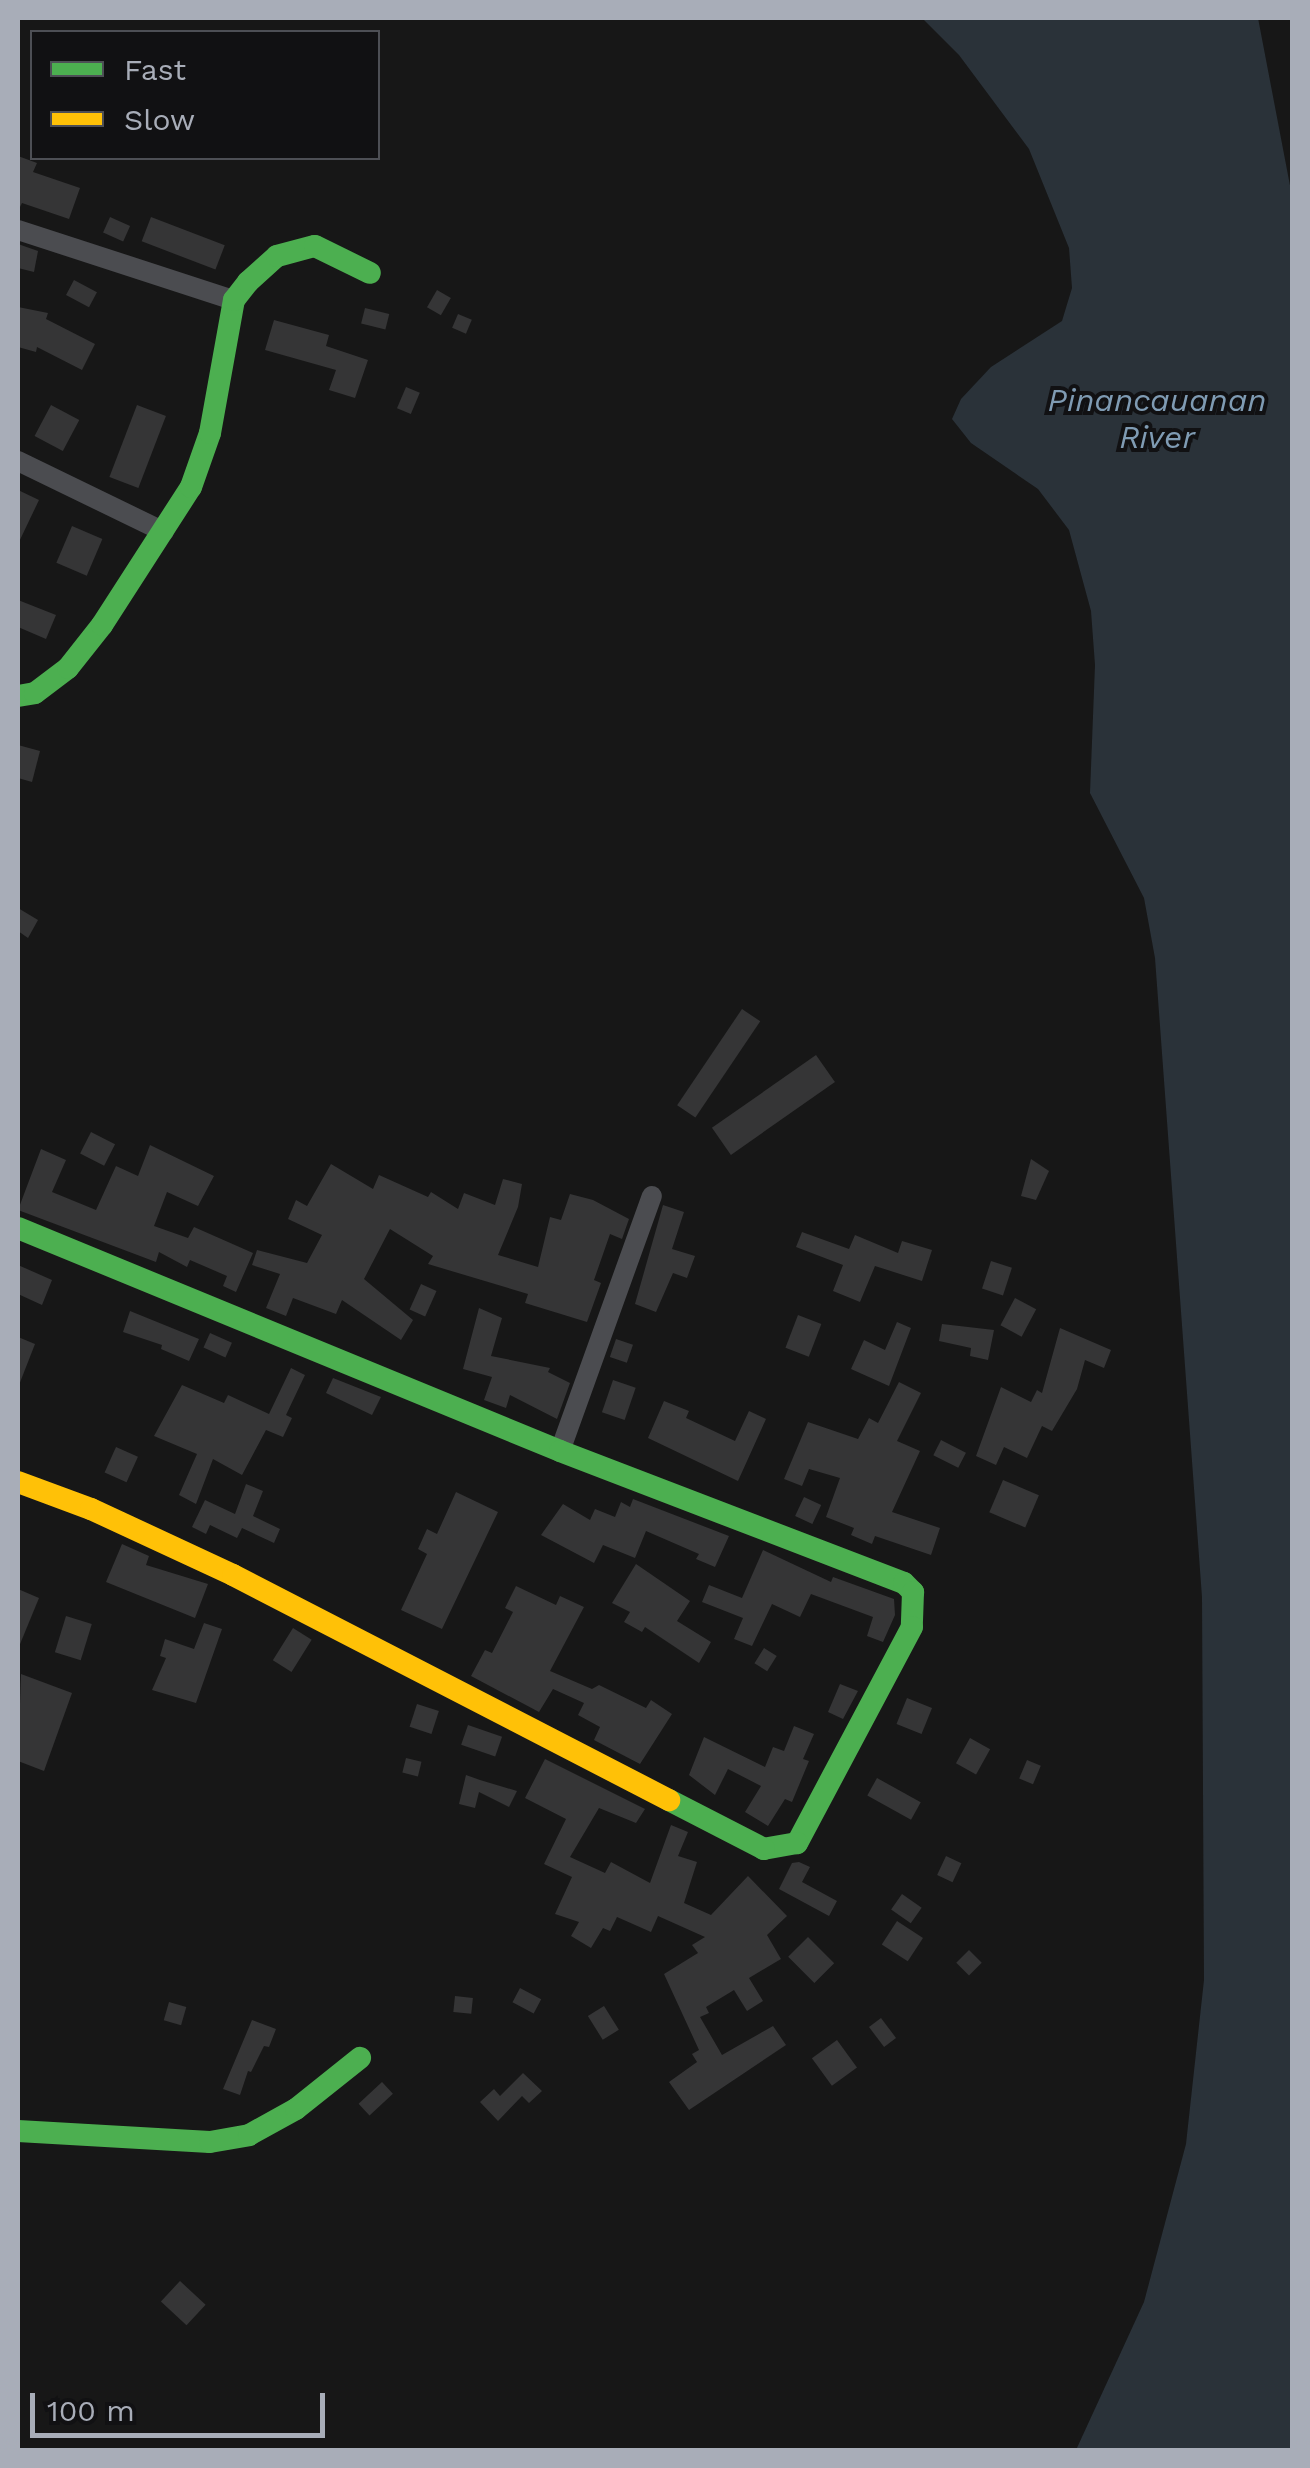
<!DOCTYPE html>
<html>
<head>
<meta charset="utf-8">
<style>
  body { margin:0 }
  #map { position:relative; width:1310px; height:2468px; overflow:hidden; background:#171717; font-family:"Work Sans",sans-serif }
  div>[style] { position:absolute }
  .water>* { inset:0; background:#2a3239 }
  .building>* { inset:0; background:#353536; transform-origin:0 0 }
  .street>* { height:20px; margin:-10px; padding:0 10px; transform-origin:10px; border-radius:10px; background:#4b4c50 }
  .fast>* { height:22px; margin:-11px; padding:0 11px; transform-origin:11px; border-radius:11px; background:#4caf50 }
  .slow>* { height:22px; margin:-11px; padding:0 11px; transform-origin:11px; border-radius:11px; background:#ffc107 }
  span { translate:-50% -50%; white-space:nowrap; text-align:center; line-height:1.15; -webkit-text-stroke:8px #111113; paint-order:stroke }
  .water-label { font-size:32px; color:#7f9bb3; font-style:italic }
  .frame { position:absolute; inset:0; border:20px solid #a8adb8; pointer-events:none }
  .legend { position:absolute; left:30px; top:30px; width:350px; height:130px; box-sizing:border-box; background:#111113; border:2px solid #4d4f55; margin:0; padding:12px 18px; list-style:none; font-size:30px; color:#a8adb8 }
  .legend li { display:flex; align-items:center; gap:20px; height:50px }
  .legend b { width:50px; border:2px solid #4d4f55 }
  .scale { position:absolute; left:30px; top:2393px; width:295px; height:45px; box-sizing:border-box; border:5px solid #a8adb8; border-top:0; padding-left:12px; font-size:30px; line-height:35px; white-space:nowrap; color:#a8adb8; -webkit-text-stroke:8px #111113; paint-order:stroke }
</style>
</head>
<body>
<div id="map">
  <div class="water">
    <div style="clip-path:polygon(922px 18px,1258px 18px,1292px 196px,1292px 2450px,1076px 2450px,1144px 2302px,1186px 2144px,1204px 1980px,1202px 1597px,1155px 958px,1144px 898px,1090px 793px,1095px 665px,1091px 611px,1069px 530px,1038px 489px,971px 443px,952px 419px,961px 399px,991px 367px,1062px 321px,1072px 288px,1069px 248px,1029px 149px,959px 55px)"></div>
  </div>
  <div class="building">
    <div style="clip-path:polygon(18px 156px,37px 163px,33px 172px,80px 188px,69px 219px,22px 203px,18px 211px)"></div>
    <div style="left:110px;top:217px;width:22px;height:17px;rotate:24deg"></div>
    <div style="left:151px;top:217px;width:79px;height:26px;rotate:21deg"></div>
    <div style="clip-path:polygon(18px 244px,38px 251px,34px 272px,18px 268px)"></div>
    <div style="left:74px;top:280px;width:26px;height:17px;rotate:28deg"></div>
    <div style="left:437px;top:290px;width:16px;height:20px;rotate:30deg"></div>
    <div style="clip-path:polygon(18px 307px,48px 313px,46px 319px,95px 344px,82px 370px,37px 347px,36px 352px,18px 347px)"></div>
    <div style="left:365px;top:308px;width:25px;height:16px;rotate:14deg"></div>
    <div style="left:458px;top:314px;width:15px;height:15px;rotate:23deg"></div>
    <div style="clip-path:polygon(274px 320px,329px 335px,326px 346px,368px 360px,355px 398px,329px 390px,336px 370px,265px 350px)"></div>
    <div style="left:406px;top:387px;width:15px;height:23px;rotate:23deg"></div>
    <div style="left:51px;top:405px;width:32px;height:35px;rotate:28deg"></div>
    <div style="left:137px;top:405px;width:31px;height:77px;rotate:21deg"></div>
    <div style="clip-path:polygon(18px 490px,39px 500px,18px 544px)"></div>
    <div style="left:72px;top:526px;width:33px;height:40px;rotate:23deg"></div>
    <div style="clip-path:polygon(18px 600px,56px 615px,46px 639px,18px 627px)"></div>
    <div style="clip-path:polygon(18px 745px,40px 751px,32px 782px,18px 778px)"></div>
    <div style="clip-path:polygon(18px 908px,38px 920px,28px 938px,18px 931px)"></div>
    <div style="left:742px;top:1009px;width:22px;height:116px;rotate:34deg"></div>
    <div style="left:816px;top:1055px;width:33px;height:127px;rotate:55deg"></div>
    <div style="left:91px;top:1132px;width:27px;height:24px;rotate:27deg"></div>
    <div style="clip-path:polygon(150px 1145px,214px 1176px,198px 1206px,167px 1192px,154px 1226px,188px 1238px,194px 1227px,253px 1253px,236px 1292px,223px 1286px,227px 1276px,190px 1260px,187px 1267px,159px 1252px,156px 1262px,18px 1210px,41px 1149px,66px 1160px,52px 1192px,96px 1210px,116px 1166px,138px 1176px)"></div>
    <div style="clip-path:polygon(1031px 1159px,1049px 1171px,1036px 1200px,1021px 1196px)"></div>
    <div style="clip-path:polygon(331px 1164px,373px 1189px,379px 1175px,428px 1197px,431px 1192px,458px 1209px,464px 1193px,495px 1205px,503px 1179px,522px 1184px,518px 1207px,498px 1255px,538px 1267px,550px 1217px,561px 1220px,570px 1194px,593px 1200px,629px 1219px,622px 1239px,610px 1234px,594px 1280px,601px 1283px,587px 1322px,525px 1303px,528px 1294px,428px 1264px,433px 1256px,390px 1229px,364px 1279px,413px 1320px,401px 1340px,342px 1300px,336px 1314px,293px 1298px,286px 1316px,266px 1308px,280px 1274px,252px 1265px,257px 1250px,307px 1263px,322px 1235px,288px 1219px,296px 1200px,307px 1206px)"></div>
    <div style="clip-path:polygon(663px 1205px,684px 1212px,672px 1249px,695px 1256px,687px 1278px,673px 1273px,656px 1312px,635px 1304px)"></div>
    <div style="clip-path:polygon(802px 1232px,849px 1249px,855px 1235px,898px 1253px,902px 1241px,932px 1250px,922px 1281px,875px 1266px,860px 1302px,833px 1291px,843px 1265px,796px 1247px)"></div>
    <div style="left:991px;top:1261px;width:22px;height:29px;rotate:18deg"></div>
    <div style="clip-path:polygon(18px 1265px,52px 1280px,42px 1305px,18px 1294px)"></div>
    <div style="left:421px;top:1284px;width:17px;height:28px;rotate:24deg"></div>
    <div style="left:1015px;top:1298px;width:24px;height:31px;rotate:28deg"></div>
    <div style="clip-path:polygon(479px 1308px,502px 1318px,491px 1356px,550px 1368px,548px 1372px,570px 1383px,557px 1419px,510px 1395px,506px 1408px,484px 1400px,492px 1377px,463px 1369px)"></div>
    <div style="clip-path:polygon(130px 1311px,199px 1339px,189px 1361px,161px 1349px,162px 1345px,123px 1332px)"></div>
    <div style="left:798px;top:1315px;width:25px;height:35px;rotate:21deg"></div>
    <div style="clip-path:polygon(897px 1322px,911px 1328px,889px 1386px,851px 1369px,864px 1340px,885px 1350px)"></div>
    <div style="clip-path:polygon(942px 1324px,994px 1330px,988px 1360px,970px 1356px,971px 1348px,939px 1341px)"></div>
    <div style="clip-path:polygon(1060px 1328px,1111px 1350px,1104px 1368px,1085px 1360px,1077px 1389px,1052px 1431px,1042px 1426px,1027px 1458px,1004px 1447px,996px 1465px,976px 1456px,1001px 1387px,1031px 1402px,1037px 1390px,1042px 1393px)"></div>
    <div style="left:210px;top:1333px;width:24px;height:16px;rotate:24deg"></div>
    <div style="clip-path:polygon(18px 1337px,35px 1344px,19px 1385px,18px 1385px)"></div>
    <div style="left:616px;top:1339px;width:18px;height:19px;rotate:19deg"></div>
    <div style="clip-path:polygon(291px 1368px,305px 1375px,286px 1415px,292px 1418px,283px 1437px,266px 1430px,242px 1475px,213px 1459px,196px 1504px,179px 1495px,197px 1454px,154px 1436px,182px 1385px,224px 1403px,228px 1395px,269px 1414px)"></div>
    <div style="clip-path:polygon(333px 1378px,381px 1397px,372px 1415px,326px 1393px)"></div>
    <div style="left:613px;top:1380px;width:24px;height:34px;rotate:19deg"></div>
    <div style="clip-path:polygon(899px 1382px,921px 1393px,897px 1441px,920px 1451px,892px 1512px,940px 1528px,931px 1555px,875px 1536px,872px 1544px,851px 1535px,854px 1528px,826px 1517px,840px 1478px,809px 1469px,802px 1486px,784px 1479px,808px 1422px,858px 1439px,869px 1418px,878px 1423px)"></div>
    <div style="clip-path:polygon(664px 1401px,689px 1411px,686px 1418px,735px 1441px,749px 1411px,766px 1419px,738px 1481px,648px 1438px)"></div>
    <div style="left:941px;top:1440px;width:28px;height:17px;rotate:27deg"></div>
    <div style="left:116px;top:1447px;width:24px;height:28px;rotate:24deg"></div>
    <div style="left:1003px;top:1480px;width:39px;height:35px;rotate:23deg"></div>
    <div style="clip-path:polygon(246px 1484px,263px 1491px,253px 1516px,280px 1529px,274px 1543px,242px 1528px,237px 1538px,210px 1525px,206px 1534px,192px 1527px,205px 1500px,235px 1514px)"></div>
    <div style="clip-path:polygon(456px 1492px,498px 1512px,442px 1629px,401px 1610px,427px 1554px,418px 1549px,427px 1529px,437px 1534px)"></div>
    <div style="left:804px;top:1497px;width:19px;height:21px;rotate:25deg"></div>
    <div style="clip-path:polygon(633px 1499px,729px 1536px,715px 1567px,696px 1559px,699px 1554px,646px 1531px,635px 1558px,603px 1545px,594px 1563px,541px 1535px,563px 1504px,590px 1520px,595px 1509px,615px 1517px,621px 1502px,630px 1507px)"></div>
    <div style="clip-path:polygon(122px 1544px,149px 1556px,146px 1565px,208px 1584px,195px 1618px,106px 1582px)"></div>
    <div style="clip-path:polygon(763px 1550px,831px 1582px,833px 1577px,894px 1599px,895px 1615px,883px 1642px,867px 1636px,873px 1617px,811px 1594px,800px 1617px,772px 1604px,752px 1646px,734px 1639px,743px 1618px,702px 1602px,709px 1585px,742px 1598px)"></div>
    <div style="clip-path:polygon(636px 1564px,690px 1601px,677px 1621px,711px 1642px,699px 1663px,645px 1627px,642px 1632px,624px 1622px,630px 1612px,612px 1603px)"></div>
    <div style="clip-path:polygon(516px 1586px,556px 1605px,560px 1596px,584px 1607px,550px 1671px,592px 1689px,599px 1685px,646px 1708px,651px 1700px,672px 1714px,640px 1764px,594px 1740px,600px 1727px,578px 1715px,584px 1703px,553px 1689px,539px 1712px,471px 1676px,485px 1650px,492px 1653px,513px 1612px,505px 1608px)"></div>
    <div style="clip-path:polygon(18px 1589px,39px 1598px,18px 1649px)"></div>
    <div style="left:66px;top:1616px;width:27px;height:38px;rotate:17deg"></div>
    <div style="clip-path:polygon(204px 1623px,222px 1629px,196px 1703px,152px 1690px,166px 1658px,160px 1656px,165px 1639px,194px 1649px)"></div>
    <div style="left:293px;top:1628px;width:22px;height:38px;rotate:32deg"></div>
    <div style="left:764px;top:1648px;width:15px;height:18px;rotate:32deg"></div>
    <div style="clip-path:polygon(21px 1674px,72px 1693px,44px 1771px,18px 1761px)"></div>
    <div style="clip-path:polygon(840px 1684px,858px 1691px,843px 1719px,828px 1712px)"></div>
    <div style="left:907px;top:1698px;width:27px;height:28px;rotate:22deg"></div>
    <div style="left:417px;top:1704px;width:23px;height:24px;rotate:18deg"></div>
    <div style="left:468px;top:1725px;width:36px;height:21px;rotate:19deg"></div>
    <div style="clip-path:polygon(794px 1726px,814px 1734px,803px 1759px,809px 1761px,792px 1802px,785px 1799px,768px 1826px,745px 1812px,761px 1786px,728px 1769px,715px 1795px,689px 1775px,704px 1737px,765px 1767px,773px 1747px,784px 1751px)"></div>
    <div style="left:970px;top:1738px;width:23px;height:29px;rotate:29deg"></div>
    <div style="left:406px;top:1758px;width:16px;height:15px;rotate:14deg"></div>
    <div style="clip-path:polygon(545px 1759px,645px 1809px,636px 1823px,599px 1808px,570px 1857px,605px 1873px,611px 1862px,650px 1883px,671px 1825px,688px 1832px,678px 1856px,697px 1862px,684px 1903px,711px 1915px,748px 1876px,787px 1916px,767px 1935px,781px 1959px,749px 1978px,763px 2001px,747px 2011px,734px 1990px,706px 2007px,709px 2013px,700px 2017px,722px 2055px,773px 2026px,786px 2045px,689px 2110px,669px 2082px,697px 2062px,692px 2054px,699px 2050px,664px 1974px,698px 1953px,692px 1945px,705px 1937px,658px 1916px,651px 1932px,617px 1917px,610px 1931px,603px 1928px,591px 1948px,571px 1936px,579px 1922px,555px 1914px,572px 1877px,544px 1864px,566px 1819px,525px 1798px)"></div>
    <div style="left:1027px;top:1760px;width:15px;height:20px;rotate:23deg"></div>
    <div style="clip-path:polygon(466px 1775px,480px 1780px,517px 1791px,509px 1807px,479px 1792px,475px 1808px,459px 1804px)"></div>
    <div style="left:877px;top:1778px;width:50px;height:20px;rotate:29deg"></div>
    <div style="left:946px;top:1856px;width:17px;height:21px;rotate:25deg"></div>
    <div style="clip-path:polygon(799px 1862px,810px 1867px,802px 1882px,837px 1901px,829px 1916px,779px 1889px,792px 1863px)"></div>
    <div style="left:902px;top:1894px;width:24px;height:19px;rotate:35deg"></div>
    <div style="left:897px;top:1921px;width:31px;height:28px;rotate:33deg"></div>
    <div style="left:808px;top:1937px;width:37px;height:28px;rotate:45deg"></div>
    <div style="left:969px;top:1950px;width:18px;height:18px;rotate:45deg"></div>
    <div style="left:520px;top:1988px;width:24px;height:16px;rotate:28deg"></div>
    <div style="left:455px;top:1996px;width:18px;height:16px;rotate:6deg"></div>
    <div style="left:169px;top:2002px;width:18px;height:19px;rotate:16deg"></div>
    <div style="left:604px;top:2006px;width:28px;height:19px;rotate:58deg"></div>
    <div style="left:881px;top:2018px;width:25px;height:15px;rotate:53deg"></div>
    <div style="clip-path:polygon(252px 2020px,276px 2029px,269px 2047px,264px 2046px,251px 2072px,248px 2071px,240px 2095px,223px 2089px)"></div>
    <div style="left:837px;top:2040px;width:34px;height:31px;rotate:54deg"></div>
    <div style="clip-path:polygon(523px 2073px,542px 2091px,529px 2103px,522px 2096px,498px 2121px,480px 2102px,494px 2089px,500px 2096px)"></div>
    <div style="left:382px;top:2082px;width:16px;height:32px;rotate:47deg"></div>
    <div style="left:180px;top:2281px;width:35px;height:28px;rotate:43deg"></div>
  </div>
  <div class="street">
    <div style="left:18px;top:230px;width:227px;rotate:18deg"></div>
    <div style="left:18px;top:461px;width:162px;rotate:25.9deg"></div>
    <div style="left:560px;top:1451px;width:271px;rotate:-70.2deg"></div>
  </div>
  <div class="fast">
    <div style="left:18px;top:696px;width:17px;rotate:-10deg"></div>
    <div style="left:35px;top:693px;width:41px;rotate:-37.1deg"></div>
    <div style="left:68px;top:668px;width:55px;rotate:-51.7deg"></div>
    <div style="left:102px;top:625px;width:164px;rotate:-57.2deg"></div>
    <div style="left:191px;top:487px;width:57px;rotate:-70.6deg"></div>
    <div style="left:210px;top:433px;width:135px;rotate:-79.8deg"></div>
    <div style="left:234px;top:300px;width:23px;rotate:-52deg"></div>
    <div style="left:248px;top:282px;width:39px;rotate:-42deg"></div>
    <div style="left:277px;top:256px;width:39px;rotate:-15deg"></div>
    <div style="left:315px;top:246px;width:61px;rotate:26.1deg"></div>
    <div style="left:18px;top:1228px;width:586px;rotate:22.36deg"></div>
    <div style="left:560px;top:1451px;width:368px;rotate:21deg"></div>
    <div style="left:904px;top:1583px;width:13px;rotate:45deg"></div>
    <div style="left:913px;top:1592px;width:35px;rotate:92deg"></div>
    <div style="left:912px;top:1627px;width:245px;rotate:118deg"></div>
    <div style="left:797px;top:1843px;width:34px;rotate:170deg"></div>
    <div style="left:764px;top:1849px;width:107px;rotate:-152.7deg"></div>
    <div style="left:18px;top:2131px;width:192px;rotate:3.3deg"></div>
    <div style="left:210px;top:2142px;width:40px;rotate:-10deg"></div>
    <div style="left:249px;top:2135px;width:54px;rotate:-29deg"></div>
    <div style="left:296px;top:2109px;width:82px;rotate:-38.6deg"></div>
  </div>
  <div class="slow">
    <div style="left:18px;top:1482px;width:78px;rotate:20.3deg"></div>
    <div style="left:91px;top:1509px;width:157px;rotate:24.9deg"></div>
    <div style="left:233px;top:1575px;width:491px;rotate:27.3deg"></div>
  </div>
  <div class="water-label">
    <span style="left:1157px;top:419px">Pinancauanan<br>River</span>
  </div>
  <div class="frame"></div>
  <ul class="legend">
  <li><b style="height:12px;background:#4caf50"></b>Fast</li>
  <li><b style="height:12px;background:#ffc107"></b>Slow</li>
  </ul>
  <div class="scale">100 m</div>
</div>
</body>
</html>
